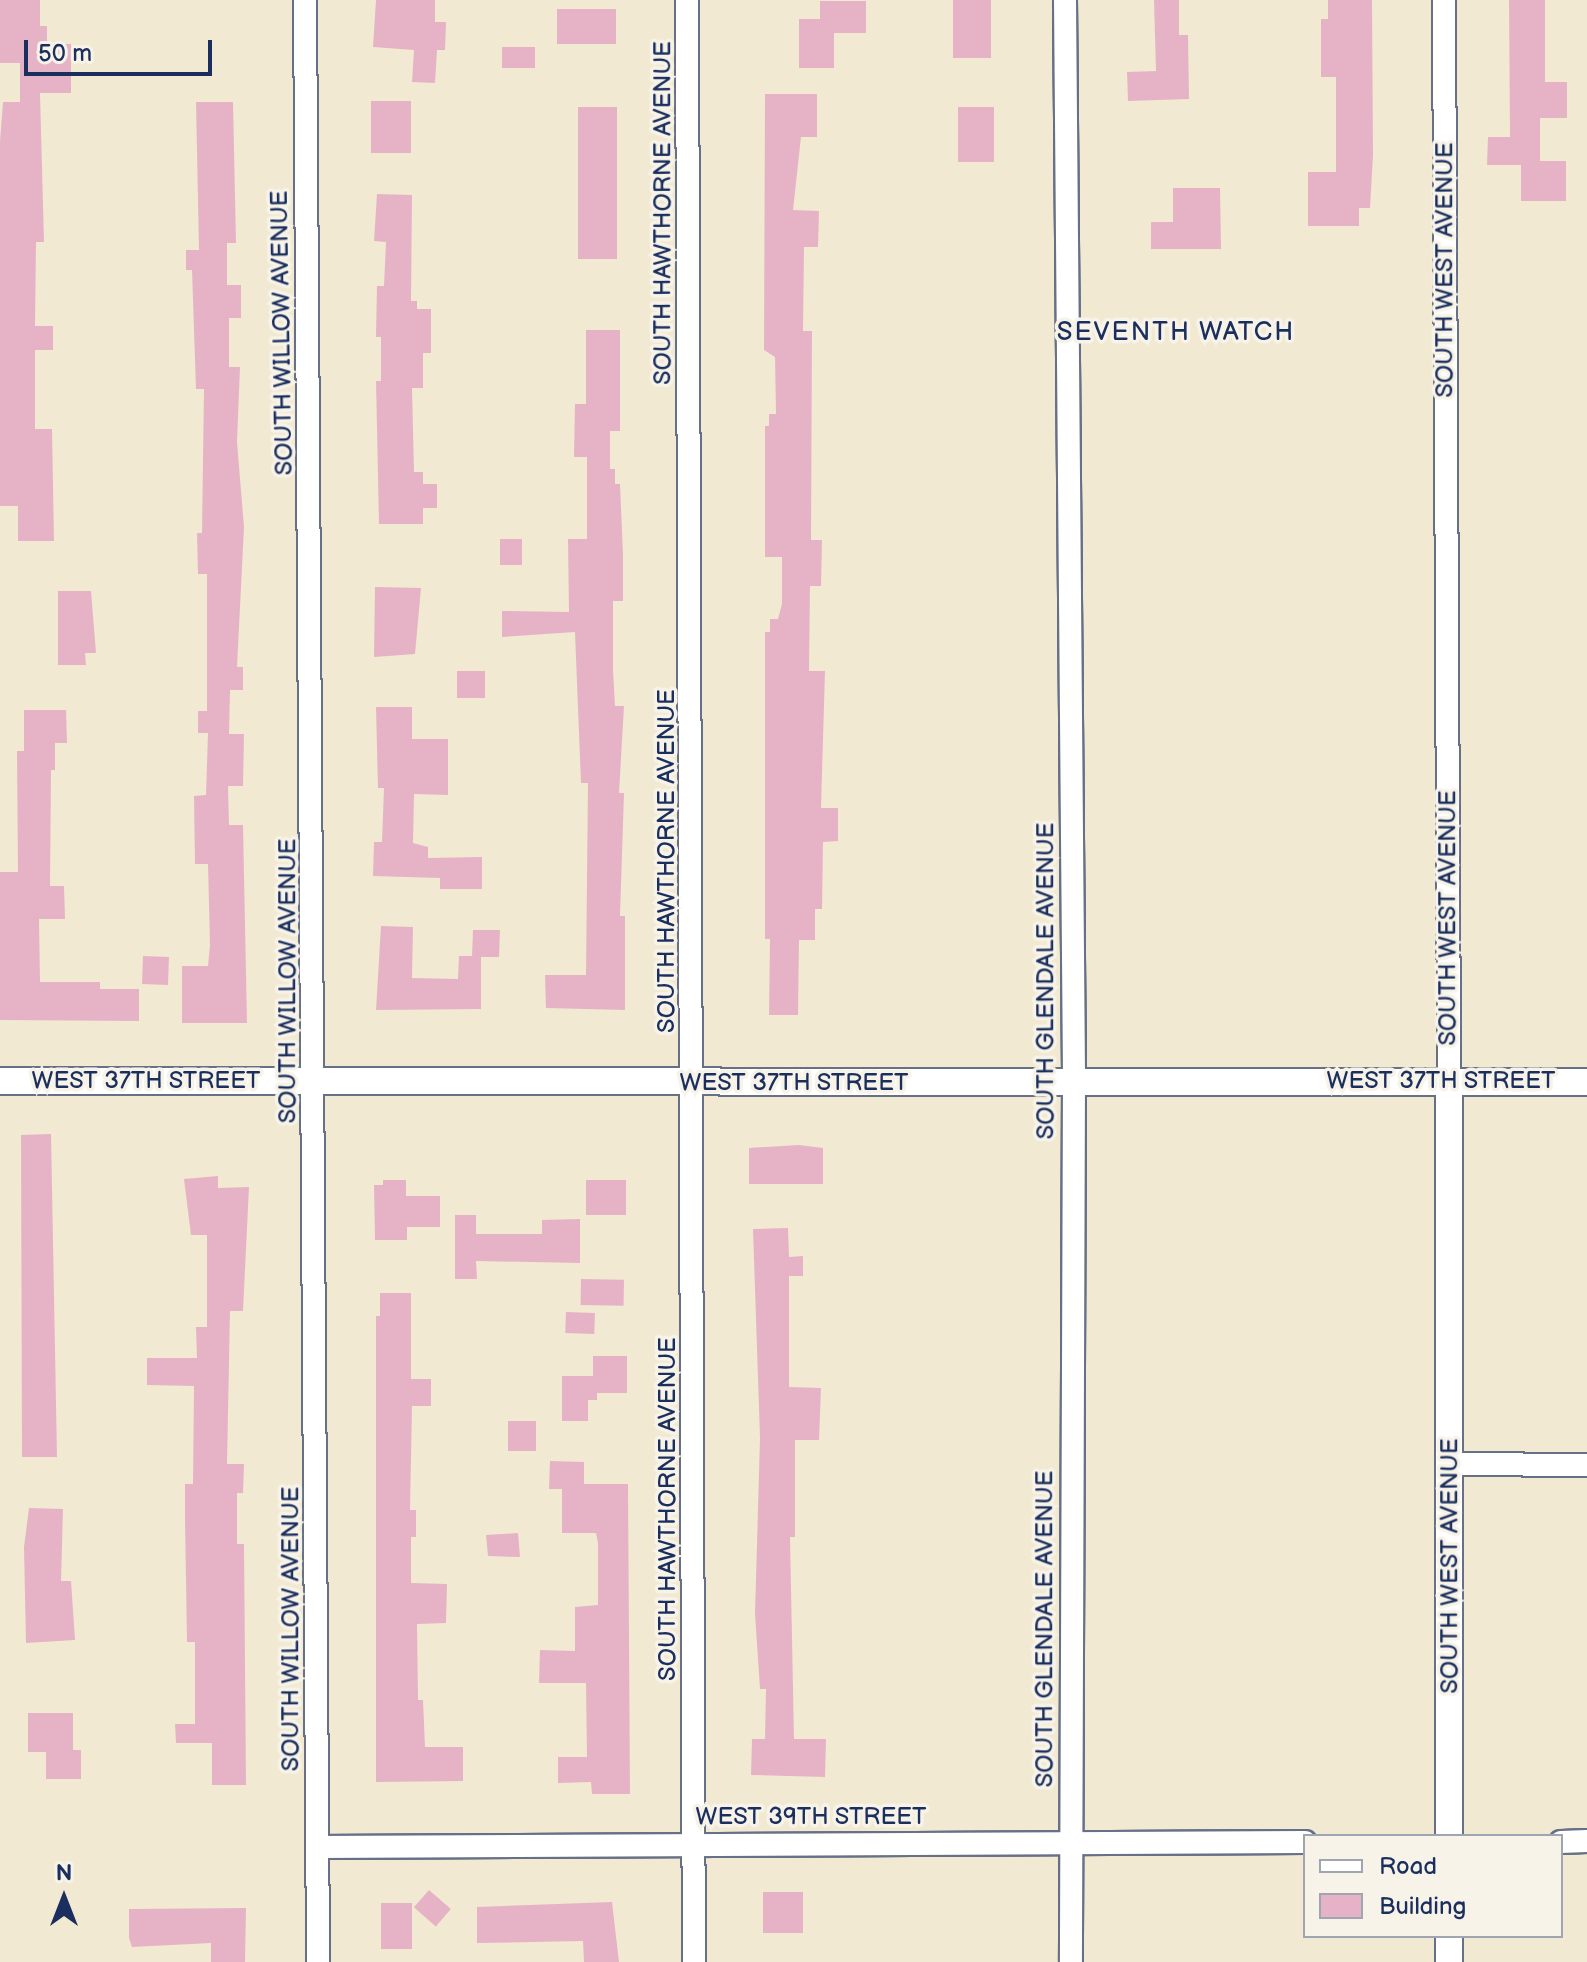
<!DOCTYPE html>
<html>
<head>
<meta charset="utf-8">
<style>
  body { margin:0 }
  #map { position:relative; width:1587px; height:1962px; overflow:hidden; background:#f1e9d2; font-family:"Balsamiq Sans",sans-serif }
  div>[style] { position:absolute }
  .building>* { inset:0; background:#e6b3c6; transform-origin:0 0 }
  .roads { filter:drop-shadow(2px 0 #667087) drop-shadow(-2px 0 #667087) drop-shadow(0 2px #667087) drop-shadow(0 -2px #667087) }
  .minor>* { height:22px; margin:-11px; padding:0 11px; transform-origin:11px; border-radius:11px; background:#fff }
  .tertiary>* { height:26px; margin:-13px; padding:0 13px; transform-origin:13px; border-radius:13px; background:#fff }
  span { translate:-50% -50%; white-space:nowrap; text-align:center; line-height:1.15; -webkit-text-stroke:7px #f7f3e8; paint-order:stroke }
  .street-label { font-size:24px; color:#1b2f5e }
  .neighbourhood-label { font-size:26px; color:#1b2f5e; letter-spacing:2px }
  .legend { position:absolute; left:1303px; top:1834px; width:260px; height:104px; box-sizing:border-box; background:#f7f3e8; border:2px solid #9fa5b1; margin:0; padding:10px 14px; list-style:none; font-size:24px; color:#1b2f5e }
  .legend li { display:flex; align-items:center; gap:16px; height:40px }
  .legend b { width:40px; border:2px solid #9fa5b1 }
  .north { position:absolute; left:24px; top:1858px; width:80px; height:80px; -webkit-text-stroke:6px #f7f3e8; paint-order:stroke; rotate:0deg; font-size:22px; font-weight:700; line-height:32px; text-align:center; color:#1b2f5e }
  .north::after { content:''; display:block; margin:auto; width:28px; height:36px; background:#1b2f5e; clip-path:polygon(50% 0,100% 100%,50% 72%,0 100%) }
  .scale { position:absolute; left:24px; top:40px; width:188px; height:36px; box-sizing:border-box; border:4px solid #1b2f5e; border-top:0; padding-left:10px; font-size:24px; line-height:28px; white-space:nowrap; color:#1b2f5e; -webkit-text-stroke:6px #f7f3e8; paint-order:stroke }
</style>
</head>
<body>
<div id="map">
  <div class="building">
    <div style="clip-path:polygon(0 0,40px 0,40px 26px,47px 26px,47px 44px,71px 44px,71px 93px,40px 93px,44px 242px,36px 242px,35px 326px,53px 326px,53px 350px,35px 350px,35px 429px,52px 429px,54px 541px,18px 541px,18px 506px,0 506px,0 141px,3px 102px,20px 102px,20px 63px,0 63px)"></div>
    <div style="clip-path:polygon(376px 0,435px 0,435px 22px,446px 22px,445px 50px,437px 50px,435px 83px,412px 82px,414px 50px,373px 47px)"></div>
    <div style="left:953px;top:0;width:38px;height:58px"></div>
    <div style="clip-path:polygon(1154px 0,1179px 0,1179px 35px,1188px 35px,1189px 99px,1128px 101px,1127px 72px,1156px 71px)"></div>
    <div style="clip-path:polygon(1328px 0,1372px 0,1373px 155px,1370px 208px,1359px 208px,1359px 226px,1308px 226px,1308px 172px,1336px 172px,1336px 77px,1321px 77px,1321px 19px,1328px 19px)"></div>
    <div style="clip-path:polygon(1509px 0,1545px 0,1545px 82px,1567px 82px,1567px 118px,1540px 118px,1540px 161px,1566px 161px,1566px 201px,1521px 201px,1521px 165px,1487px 165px,1488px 137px,1510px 137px)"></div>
    <div style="clip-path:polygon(820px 1px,866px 1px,866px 33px,834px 33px,834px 68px,799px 68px,799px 19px,820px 19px)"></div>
    <div style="left:557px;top:9px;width:59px;height:35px"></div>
    <div style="left:502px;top:47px;width:33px;height:21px"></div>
    <div style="clip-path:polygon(765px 94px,817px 94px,817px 137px,801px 137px,793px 210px,819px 211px,818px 247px,804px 247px,803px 331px,812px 331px,811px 540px,822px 540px,821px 586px,810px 586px,809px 671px,825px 671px,821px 808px,838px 808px,838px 841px,823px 842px,822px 909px,815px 909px,815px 940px,799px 940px,798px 1015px,769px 1015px,770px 939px,765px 939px,765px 632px,770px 632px,770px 619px,778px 619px,782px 604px,782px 557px,765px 557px,765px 426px,769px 426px,769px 414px,776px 414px,775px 357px,764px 350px)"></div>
    <div style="left:371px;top:101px;width:40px;height:52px"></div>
    <div style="clip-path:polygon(196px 102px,233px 102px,236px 243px,227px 243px,227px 285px,241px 285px,241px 318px,229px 318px,229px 367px,240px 367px,237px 442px,244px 527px,237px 667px,243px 667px,243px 690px,230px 690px,229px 734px,244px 734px,243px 786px,228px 786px,229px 825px,243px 825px,247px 1023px,182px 1023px,182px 966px,208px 966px,210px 945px,208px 864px,195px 864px,194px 796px,206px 795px,208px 733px,198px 733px,198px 711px,207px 711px,207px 574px,198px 574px,197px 533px,202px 533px,204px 389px,196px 389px,192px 270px,186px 270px,186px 250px,199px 250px)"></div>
    <div style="left:578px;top:107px;width:39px;height:152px"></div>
    <div style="left:958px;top:107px;width:36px;height:55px"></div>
    <div style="clip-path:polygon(1173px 188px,1220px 188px,1221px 249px,1151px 249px,1151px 222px,1173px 222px)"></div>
    <div style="clip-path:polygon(377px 194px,412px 195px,411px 301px,417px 301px,417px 309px,431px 309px,431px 353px,423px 353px,423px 388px,412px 388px,414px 472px,423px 472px,423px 484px,437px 484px,437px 508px,423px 508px,423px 524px,379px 524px,376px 381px,381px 381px,381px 337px,376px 337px,377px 286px,384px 286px,386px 242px,374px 241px)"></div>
    <div style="clip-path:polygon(586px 330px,620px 330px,620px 431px,610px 431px,610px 469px,615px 469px,615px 484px,620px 484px,623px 555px,623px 601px,613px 601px,613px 670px,615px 706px,624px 706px,619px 793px,624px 793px,620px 916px,625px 916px,625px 1010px,546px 1008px,545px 975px,586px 975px,588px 783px,581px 783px,575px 632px,502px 637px,502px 611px,569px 612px,568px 539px,587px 539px,587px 457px,574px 457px,575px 404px,586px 404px)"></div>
    <div style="left:500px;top:539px;width:22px;height:26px"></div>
    <div style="clip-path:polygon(375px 587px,421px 588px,415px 654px,374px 657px)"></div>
    <div style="clip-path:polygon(58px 591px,91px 591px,96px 653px,85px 653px,86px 665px,58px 665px)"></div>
    <div style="left:457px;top:671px;width:28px;height:27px"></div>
    <div style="clip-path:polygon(376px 707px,412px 707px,412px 739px,448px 739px,448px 795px,414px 794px,413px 843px,428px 847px,428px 858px,482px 857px,482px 889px,440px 889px,440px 878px,373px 876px,374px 842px,382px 842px,384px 788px,378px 788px)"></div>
    <div style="clip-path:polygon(24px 710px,66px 710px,67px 743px,55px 743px,55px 770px,51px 770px,50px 886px,64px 886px,65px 919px,39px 919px,40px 982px,100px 982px,100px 989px,139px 989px,139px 1021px,0 1020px,0 872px,18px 872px,17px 751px,24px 751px)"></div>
    <div style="clip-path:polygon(381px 926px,413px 927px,412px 978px,458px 979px,459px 956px,472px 956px,473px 930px,500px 930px,499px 957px,481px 957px,481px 1009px,376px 1010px)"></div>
    <div style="left:143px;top:956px;width:26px;height:28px;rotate:2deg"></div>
    <div style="clip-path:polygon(51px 1134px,57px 1457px,22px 1457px,21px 1135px)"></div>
    <div style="clip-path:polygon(799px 1145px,823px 1148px,823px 1184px,749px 1184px,749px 1148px)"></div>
    <div style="clip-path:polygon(218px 1176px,218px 1188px,249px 1187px,243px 1311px,230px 1311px,227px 1464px,244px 1464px,243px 1493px,237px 1493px,237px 1544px,244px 1544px,246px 1785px,212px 1785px,212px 1743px,176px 1743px,175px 1724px,195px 1724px,195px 1642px,187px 1642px,185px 1519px,185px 1484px,193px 1484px,194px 1386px,147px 1385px,147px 1358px,197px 1358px,196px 1327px,207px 1327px,207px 1235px,191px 1235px,184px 1179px)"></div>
    <div style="clip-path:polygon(383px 1180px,406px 1180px,406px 1196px,440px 1196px,440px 1227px,407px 1227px,407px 1240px,375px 1240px,374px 1185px,383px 1185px)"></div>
    <div style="left:586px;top:1180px;width:40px;height:35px"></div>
    <div style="clip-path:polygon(455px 1215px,476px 1215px,476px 1234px,542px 1234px,542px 1220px,580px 1219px,580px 1263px,476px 1261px,477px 1279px,455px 1279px)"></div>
    <div style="clip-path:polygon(788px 1228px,789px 1257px,803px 1256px,803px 1276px,789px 1276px,789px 1387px,821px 1388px,819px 1440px,795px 1440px,795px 1537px,790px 1537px,794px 1739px,826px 1739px,825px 1777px,751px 1775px,752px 1739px,765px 1739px,766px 1689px,760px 1689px,755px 1614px,760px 1438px,753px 1229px)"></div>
    <div style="left:581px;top:1279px;width:43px;height:26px;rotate:1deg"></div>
    <div style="clip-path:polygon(380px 1293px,411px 1293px,411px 1379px,431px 1379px,431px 1406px,412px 1406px,410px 1510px,416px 1510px,416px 1537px,411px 1537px,411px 1583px,447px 1584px,446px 1623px,417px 1624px,418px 1700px,423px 1700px,425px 1747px,463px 1747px,463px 1781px,376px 1782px,376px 1316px,380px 1316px)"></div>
    <div style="left:566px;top:1312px;width:29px;height:21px;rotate:2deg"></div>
    <div style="clip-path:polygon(593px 1356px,627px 1356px,627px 1393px,597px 1393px,597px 1400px,588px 1400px,588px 1421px,562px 1421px,562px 1376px,593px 1376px)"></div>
    <div style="left:508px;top:1421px;width:28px;height:30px"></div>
    <div style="clip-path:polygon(550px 1461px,584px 1462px,584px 1484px,628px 1484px,630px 1794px,592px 1794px,591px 1782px,558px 1783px,558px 1757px,587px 1757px,586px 1683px,539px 1683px,540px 1650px,575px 1651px,575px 1607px,598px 1605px,598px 1543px,596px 1533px,562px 1533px,562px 1489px,549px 1489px)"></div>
    <div style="clip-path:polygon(29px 1508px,63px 1509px,61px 1581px,71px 1581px,75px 1640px,26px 1643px,24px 1547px)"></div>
    <div style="clip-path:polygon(518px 1533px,520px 1557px,488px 1556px,486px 1535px)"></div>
    <div style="clip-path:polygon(28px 1713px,73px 1713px,73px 1750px,81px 1750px,81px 1779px,46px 1779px,46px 1752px,28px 1752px)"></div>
    <div style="left:429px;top:1890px;width:29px;height:23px;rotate:41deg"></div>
    <div style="left:803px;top:1892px;width:41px;height:40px;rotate:90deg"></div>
    <div style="clip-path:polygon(612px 1902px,619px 1962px,584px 1962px,583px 1941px,477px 1943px,477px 1907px)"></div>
    <div style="left:381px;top:1903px;width:31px;height:46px"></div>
    <div style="clip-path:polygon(246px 1908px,245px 1962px,211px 1962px,211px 1943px,132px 1947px,129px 1938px,129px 1909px)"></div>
  </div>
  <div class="roads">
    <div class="minor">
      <div style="left:305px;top:0;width:1962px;rotate:89.62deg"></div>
      <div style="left:687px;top:0;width:1962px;rotate:89.8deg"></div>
      <div style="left:1065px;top:0;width:1081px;rotate:89.52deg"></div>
      <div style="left:1074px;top:1081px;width:881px;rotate:90.2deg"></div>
      <div style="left:1444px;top:0;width:1081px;rotate:89.73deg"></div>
      <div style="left:1450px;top:1464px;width:137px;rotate:0.4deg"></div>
      <div style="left:1561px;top:1842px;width:26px;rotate:-2deg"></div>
      <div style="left:317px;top:1847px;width:988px;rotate:-0.29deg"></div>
    </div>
    <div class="tertiary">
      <div style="left:0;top:1081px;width:1587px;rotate:0.04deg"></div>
      <div style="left:1449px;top:1081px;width:755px;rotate:90deg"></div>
      <div style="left:1449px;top:1936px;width:26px;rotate:90deg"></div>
    </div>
  </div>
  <div class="street-label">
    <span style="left:663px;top:213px;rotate:-90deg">SOUTH HAWTHORNE AVENUE</span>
    <span style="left:1445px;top:270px;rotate:-90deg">SOUTH WEST AVENUE</span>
    <span style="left:282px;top:333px;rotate:-91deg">SOUTH WILLOW AVENUE</span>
    <span style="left:667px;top:861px;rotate:-90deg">SOUTH HAWTHORNE AVENUE</span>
    <span style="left:1448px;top:918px;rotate:-90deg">SOUTH WEST AVENUE</span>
    <span style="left:288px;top:981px;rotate:-90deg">SOUTH WILLOW AVENUE</span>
    <span style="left:1046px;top:981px;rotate:-90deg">SOUTH GLENDALE AVENUE</span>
    <span style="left:146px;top:1081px">WEST 37TH STREET</span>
    <span style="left:1441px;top:1081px">WEST 37TH STREET</span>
    <span style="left:794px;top:1083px">WEST 37TH STREET</span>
    <span style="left:668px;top:1509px;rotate:-90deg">SOUTH HAWTHORNE AVENUE</span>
    <span style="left:1450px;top:1566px;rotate:-90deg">SOUTH WEST AVENUE</span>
    <span style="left:291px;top:1629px;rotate:-90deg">SOUTH WILLOW AVENUE</span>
    <span style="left:1045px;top:1629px;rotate:-90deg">SOUTH GLENDALE AVENUE</span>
    <span style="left:811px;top:1817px">WEST 39TH STREET</span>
  </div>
  <div class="neighbourhood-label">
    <span style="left:1176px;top:333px">SEVENTH WATCH</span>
  </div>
  <ul class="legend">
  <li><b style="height:10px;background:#fff"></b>Road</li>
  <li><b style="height:22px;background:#e6b3c6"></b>Building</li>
  </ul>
  <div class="north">N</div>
  <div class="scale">50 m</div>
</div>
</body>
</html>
